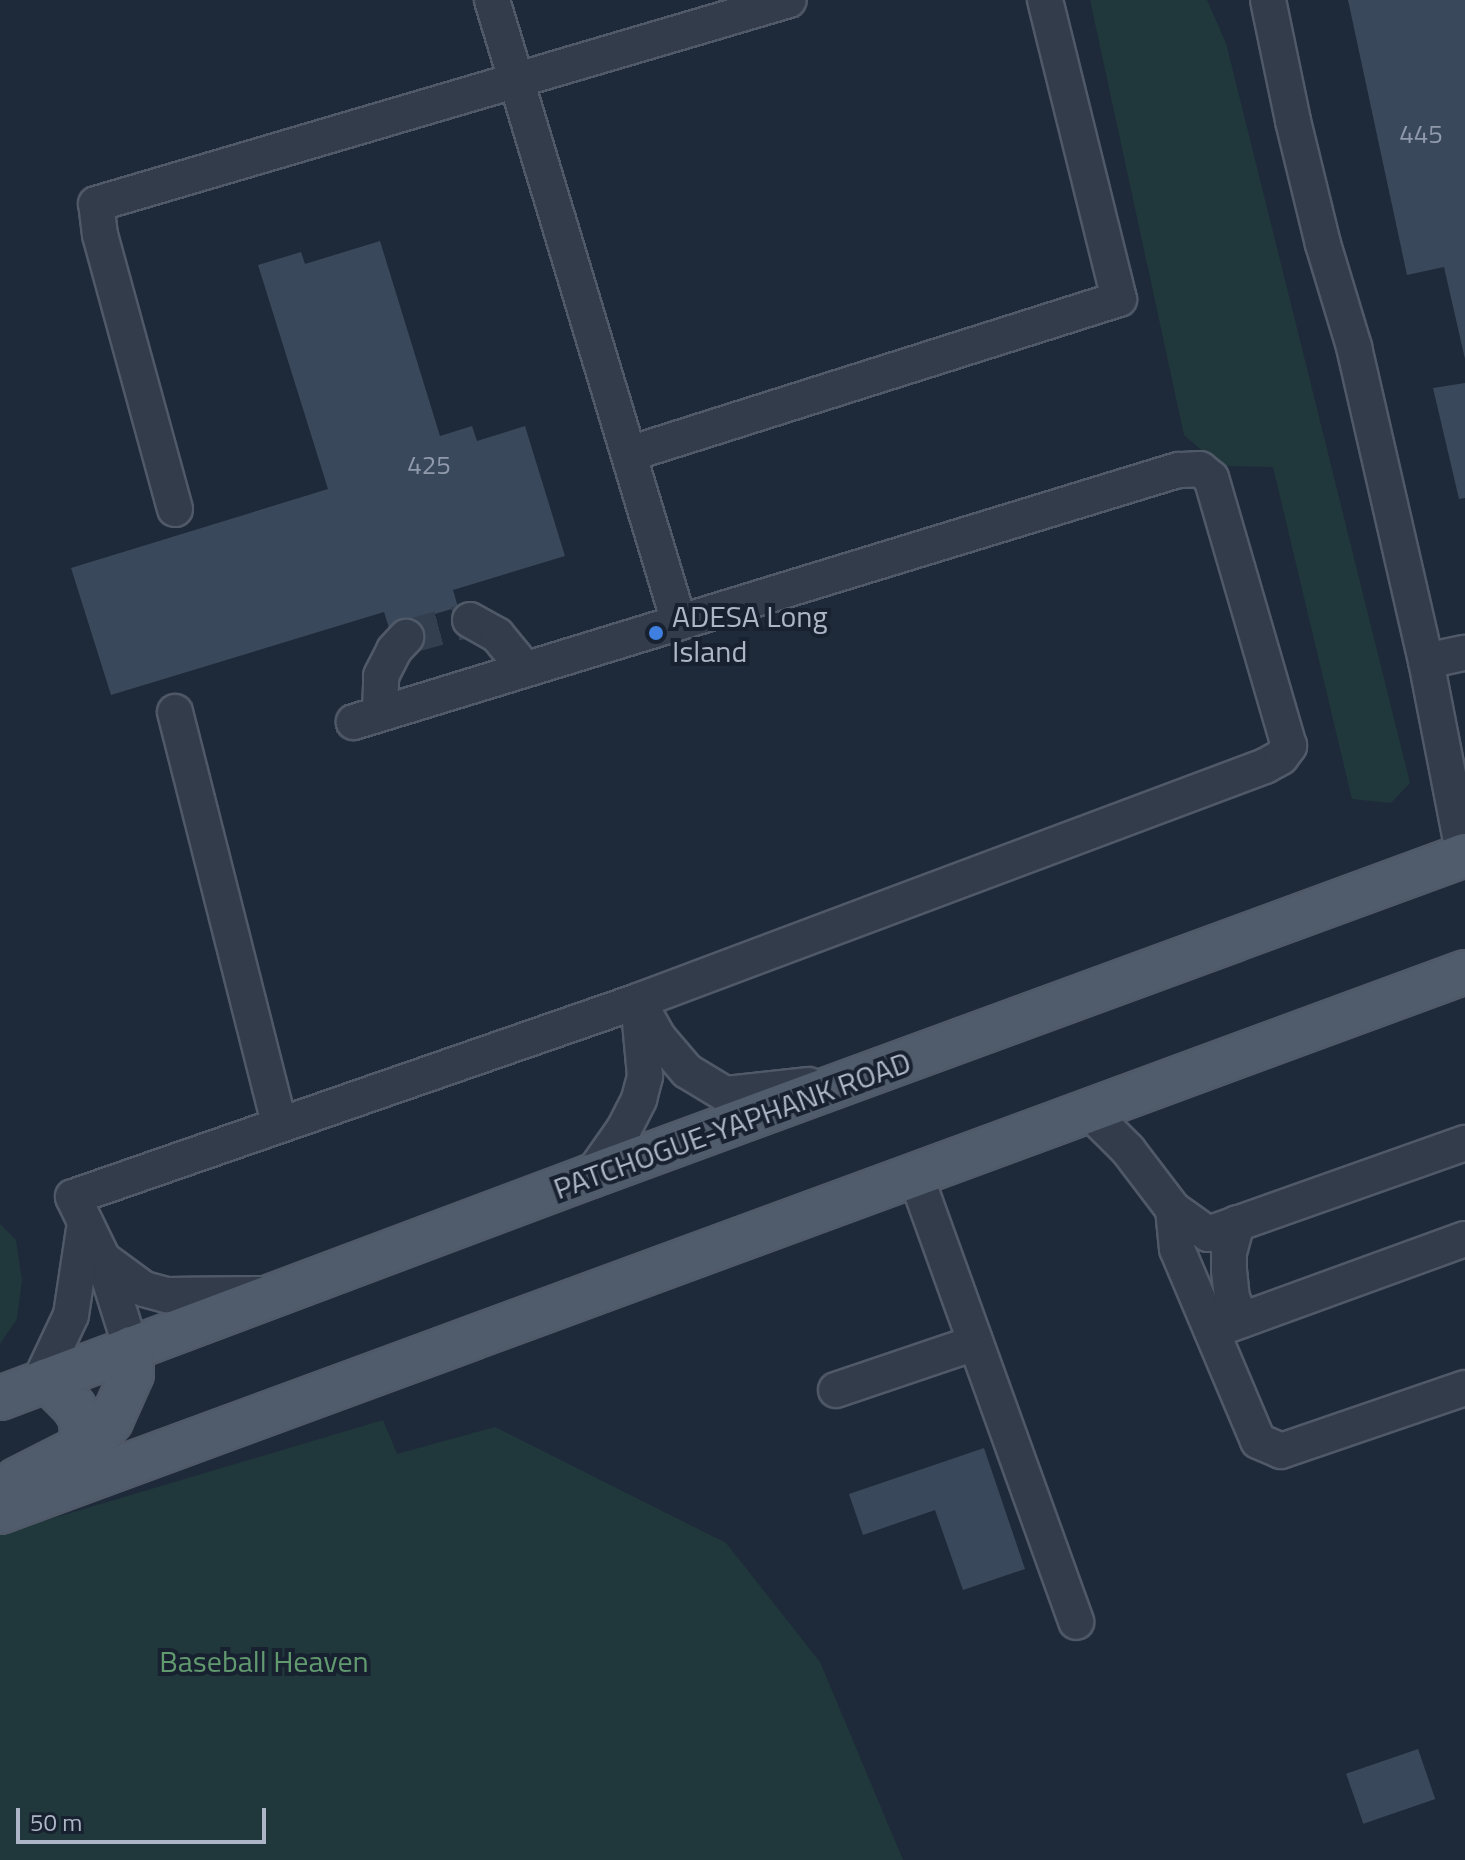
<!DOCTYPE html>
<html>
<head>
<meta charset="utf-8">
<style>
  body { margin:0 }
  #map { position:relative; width:1465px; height:1860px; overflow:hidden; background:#1e2a3a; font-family:"Titillium Web",sans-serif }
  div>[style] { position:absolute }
  .green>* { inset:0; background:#20383b }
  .building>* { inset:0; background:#3a485b; transform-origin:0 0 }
  .minor-tunnel>* { height:34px; margin-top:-17px; transform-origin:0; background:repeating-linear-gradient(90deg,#333f4f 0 34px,transparent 0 51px) }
  .roads { filter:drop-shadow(2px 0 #505968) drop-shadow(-2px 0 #505968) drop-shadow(0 2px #505968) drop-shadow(0 -2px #505968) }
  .minor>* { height:34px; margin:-17px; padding:0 17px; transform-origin:17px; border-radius:17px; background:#323c4b }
  .major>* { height:42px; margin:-21px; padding:0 21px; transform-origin:21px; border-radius:21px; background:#505b6b }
  .dots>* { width:22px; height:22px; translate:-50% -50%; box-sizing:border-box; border:4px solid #18212f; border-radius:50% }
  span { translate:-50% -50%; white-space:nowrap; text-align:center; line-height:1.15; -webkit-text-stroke:8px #18212f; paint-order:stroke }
  .number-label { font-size:26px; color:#909aac }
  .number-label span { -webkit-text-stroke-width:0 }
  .poi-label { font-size:30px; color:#adb6c7 }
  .left { translate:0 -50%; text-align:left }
  .street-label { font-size:30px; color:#adb6c7 }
  .park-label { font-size:30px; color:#629a70 }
  .scale { position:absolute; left:16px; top:1808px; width:250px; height:36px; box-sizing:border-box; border:4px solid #adb6c7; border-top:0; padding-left:10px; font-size:24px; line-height:28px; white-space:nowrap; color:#adb6c7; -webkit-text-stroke:6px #18212f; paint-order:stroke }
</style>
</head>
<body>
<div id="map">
  <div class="green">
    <div style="clip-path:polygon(1090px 0,1207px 0,1226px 43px,1410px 783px,1391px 803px,1352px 799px,1273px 467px,1220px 466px,1184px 435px)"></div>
    <div style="clip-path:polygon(0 1224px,16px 1240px,22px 1280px,17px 1319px,0 1344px)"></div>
    <div style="clip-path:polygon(383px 1420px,397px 1454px,495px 1427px,726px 1543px,820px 1662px,903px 1860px,0 1860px,0 1534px)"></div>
  </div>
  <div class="building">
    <div style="clip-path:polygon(1348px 0,1465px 0,1465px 359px,1444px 267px,1407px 275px)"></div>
    <div style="clip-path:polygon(380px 241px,440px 436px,472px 426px,477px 441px,525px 426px,565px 556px,453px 590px,458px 607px,389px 628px,384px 612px,111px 695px,71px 568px,328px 489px,258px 265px,301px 252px,305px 264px)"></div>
    <div style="clip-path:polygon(1465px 383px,1465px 498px,1459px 499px,1433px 388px)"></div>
    <div style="clip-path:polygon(984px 1448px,1025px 1569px,963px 1590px,935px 1510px,863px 1535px,849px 1494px)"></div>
    <div style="left:1418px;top:1749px;width:53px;height:76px;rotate:71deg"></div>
  </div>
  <div class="minor-tunnel">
    <div style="left:406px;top:637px;width:66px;rotate:-14.9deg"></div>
  </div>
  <div class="roads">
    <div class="minor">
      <div style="left:492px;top:0;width:650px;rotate:73.27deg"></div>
      <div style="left:1268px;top:0;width:124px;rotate:78.3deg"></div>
      <div style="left:1293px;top:121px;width:127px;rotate:76.3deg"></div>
      <div style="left:1323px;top:244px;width:108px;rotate:73.2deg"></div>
      <div style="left:1354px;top:347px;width:322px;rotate:77.1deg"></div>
      <div style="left:1426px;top:661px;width:199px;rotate:79deg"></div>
      <div style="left:629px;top:454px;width:514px;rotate:-17.55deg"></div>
      <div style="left:1119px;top:299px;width:308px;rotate:-103.9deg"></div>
      <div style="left:175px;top:509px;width:284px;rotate:-105.3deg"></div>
      <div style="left:100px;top:235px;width:31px;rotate:-97deg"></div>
      <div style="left:96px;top:204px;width:722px;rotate:-16.4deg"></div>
      <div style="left:470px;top:620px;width:31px;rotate:29deg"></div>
      <div style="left:497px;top:635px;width:44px;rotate:50.5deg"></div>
      <div style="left:1426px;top:661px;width:40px;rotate:-12deg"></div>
      <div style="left:175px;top:712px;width:425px;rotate:75.8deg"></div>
      <div style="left:380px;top:713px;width:37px;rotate:-88deg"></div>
      <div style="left:381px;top:676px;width:29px;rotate:-63deg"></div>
      <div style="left:394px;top:650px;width:18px;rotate:-47deg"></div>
      <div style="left:1088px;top:1110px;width:57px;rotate:45deg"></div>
      <div style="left:1128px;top:1150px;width:74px;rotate:52.7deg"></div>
      <div style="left:1173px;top:1209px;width:43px;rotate:35.5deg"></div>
      <div style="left:1208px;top:1234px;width:273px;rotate:-19.5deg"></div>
      <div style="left:915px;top:1174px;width:476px;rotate:70.2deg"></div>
      <div style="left:591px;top:1176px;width:57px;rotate:-54.9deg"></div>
      <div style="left:624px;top:1129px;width:34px;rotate:-63deg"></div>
      <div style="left:639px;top:1099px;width:24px;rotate:-75deg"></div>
      <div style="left:645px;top:1076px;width:75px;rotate:-95.3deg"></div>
      <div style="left:638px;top:1001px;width:41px;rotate:60.9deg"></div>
      <div style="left:658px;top:1037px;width:45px;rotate:49.5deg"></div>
      <div style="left:687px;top:1071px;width:44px;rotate:31.2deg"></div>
      <div style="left:725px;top:1094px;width:84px;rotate:-6.1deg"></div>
      <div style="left:1173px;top:1209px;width:40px;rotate:84.3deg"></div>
      <div style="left:1177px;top:1249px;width:208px;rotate:67.1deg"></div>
      <div style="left:1258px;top:1441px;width:25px;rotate:23deg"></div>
      <div style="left:1281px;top:1451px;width:194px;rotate:-18.9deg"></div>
      <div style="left:1237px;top:1223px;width:31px;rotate:105deg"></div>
      <div style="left:1229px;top:1253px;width:17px;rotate:90deg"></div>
      <div style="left:1229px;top:1270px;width:28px;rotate:84deg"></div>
      <div style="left:1232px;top:1298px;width:24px;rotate:66deg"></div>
      <div style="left:103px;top:1259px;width:51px;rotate:36.2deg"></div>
      <div style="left:144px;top:1289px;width:24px;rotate:15deg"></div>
      <div style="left:167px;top:1295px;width:93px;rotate:-0.6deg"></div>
      <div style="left:1212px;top:1331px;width:269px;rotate:-20deg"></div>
      <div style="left:131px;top:1348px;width:93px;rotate:-107.5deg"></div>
      <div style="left:103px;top:1259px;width:69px;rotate:-115.8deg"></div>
      <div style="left:73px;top:1197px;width:598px;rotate:-19.13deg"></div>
      <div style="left:638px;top:1001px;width:670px;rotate:-20.55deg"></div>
      <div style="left:1265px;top:766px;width:18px;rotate:-29deg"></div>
      <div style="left:1281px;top:757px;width:14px;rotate:-54deg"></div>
      <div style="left:1289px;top:746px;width:279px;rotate:-106.2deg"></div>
      <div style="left:1211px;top:478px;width:14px;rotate:-141deg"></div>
      <div style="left:1200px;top:469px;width:22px;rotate:177deg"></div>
      <div style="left:1178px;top:470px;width:862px;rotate:163deg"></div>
      <div style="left:39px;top:1383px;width:75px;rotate:-64.8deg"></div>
      <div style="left:71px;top:1315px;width:94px;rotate:-81.4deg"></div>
      <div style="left:836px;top:1390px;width:147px;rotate:-18.7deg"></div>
    </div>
    <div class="major">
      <div style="left:47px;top:1380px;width:38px;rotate:45deg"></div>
      <div style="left:74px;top:1407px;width:14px;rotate:60deg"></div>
      <div style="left:81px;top:1419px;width:15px;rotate:86deg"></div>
      <div style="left:82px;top:1434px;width:16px;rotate:104deg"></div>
      <div style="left:0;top:1398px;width:631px;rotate:-20.59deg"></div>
      <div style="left:591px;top:1176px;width:931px;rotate:-20.17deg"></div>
      <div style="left:16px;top:1480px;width:86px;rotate:-26.9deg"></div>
      <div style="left:93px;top:1441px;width:27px;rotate:-48deg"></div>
      <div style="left:111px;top:1421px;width:51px;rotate:-65.9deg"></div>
      <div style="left:132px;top:1374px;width:26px;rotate:-92deg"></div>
      <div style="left:0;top:1512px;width:1561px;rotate:-20.23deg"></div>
    </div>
  </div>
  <div class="dots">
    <div style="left:656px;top:633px;background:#3f7fe0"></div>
  </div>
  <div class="number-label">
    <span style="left:1421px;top:134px">445</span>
    <span style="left:429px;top:465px">425</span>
  </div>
  <div class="poi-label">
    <span class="left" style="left:672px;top:633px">ADESA Long<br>Island</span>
  </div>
  <div class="street-label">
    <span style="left:732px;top:1125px;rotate:-20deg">PATCHOGUE-YAPHANK ROAD</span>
  </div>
  <div class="park-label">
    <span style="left:264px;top:1661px">Baseball Heaven</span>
  </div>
  <div class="scale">50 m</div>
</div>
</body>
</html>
